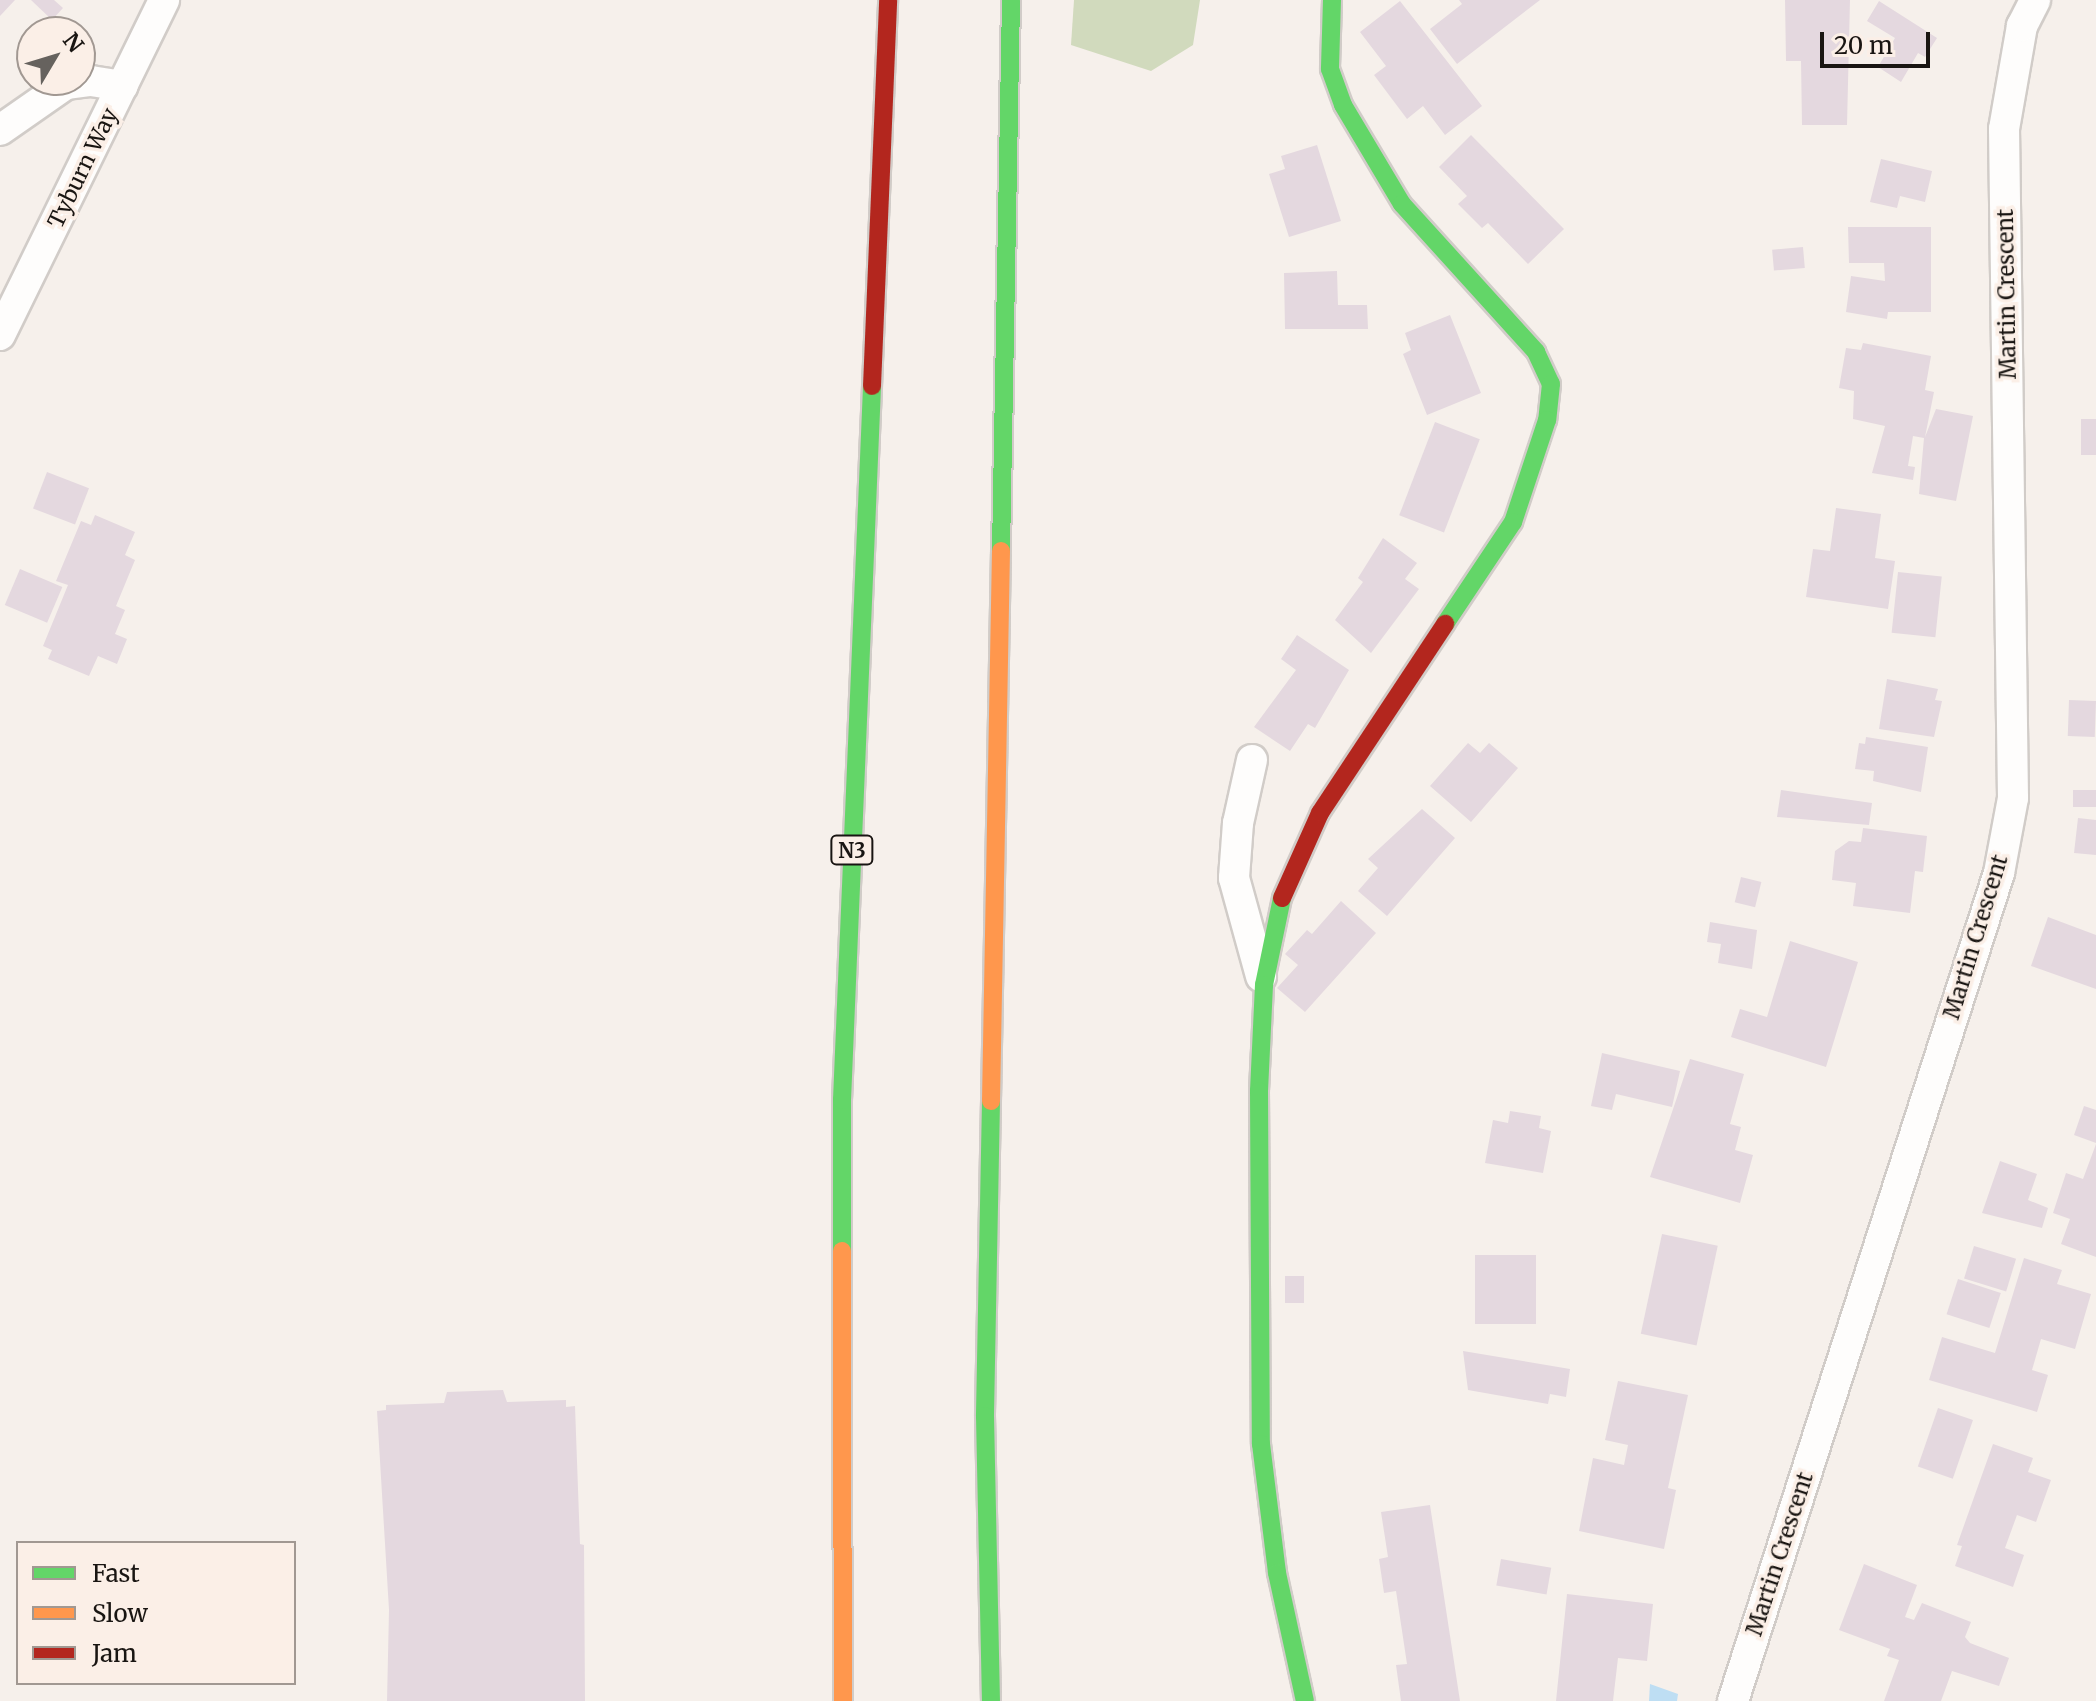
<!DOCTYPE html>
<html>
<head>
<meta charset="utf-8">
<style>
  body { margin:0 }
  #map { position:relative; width:2096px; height:1701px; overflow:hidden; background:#f6f0eb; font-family:Merriweather,serif }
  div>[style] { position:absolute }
  .green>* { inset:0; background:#d1dabd }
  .water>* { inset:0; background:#bedef3 }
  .building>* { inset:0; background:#e4d8df; transform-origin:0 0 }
  .roads { filter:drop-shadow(2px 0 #d1ccc8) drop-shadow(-2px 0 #d1ccc8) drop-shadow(0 2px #d1ccc8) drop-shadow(0 -2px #d1ccc8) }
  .street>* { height:30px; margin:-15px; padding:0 15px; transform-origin:15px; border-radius:15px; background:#fefdfc }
  .fast>* { height:18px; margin:-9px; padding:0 9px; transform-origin:9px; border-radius:9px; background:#63d668 }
  .slow>* { height:18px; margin:-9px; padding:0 9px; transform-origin:9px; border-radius:9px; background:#ff974d }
  .jam>* { height:18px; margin:-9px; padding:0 9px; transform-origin:9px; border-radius:9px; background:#b3261e }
  span { translate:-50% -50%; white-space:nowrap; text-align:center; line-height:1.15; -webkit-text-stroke:7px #fbefe7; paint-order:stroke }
  .shield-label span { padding:2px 6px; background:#fbefe7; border:2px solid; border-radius:6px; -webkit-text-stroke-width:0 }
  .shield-label { font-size:20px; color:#191512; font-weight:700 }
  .street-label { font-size:22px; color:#191512 }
  .legend { position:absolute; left:16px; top:1541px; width:280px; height:144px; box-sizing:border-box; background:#fbefe7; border:2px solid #a19892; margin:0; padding:10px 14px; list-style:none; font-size:24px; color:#191512 }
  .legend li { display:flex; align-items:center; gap:16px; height:40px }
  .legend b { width:40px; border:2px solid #a19892 }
  .north { position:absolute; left:16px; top:16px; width:80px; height:80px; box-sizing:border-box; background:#fbefe7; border:2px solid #a19892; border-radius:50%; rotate:52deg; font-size:22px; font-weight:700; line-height:32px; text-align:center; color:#191512 }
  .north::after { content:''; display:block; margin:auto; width:28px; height:36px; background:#66625e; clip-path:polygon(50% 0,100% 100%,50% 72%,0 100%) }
  .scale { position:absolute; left:1820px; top:32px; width:110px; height:36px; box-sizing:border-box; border:4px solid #191512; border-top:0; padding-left:10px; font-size:24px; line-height:28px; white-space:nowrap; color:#191512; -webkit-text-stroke:6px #fbefe7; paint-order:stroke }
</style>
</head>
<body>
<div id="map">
  <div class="green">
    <div style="clip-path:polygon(1074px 0,1200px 0,1193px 45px,1151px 71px,1071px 45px)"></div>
  </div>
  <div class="water">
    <div style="clip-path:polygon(1650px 1684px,1678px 1694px,1677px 1701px,1649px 1701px)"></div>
  </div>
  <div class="building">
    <div style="clip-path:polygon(0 0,15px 0,0 16px)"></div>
    <div style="clip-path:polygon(31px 0,54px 0,63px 8px,52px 20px)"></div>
    <div style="clip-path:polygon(1459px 0,1540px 0,1457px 64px,1430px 29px,1462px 4px)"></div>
    <div style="clip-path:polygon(1785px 0,1850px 0,1847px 125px,1802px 125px,1801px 61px,1786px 61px)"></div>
    <div style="clip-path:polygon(1400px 1px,1482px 106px,1445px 135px,1423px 106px,1407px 119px,1374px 75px,1386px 66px,1360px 32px)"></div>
    <div style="clip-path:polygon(1879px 1px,1937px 38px,1925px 57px,1918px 53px,1901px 82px,1878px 67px,1895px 38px,1867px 21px)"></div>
    <div style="clip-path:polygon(1471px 135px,1564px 229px,1528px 264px,1488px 223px,1482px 228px,1458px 204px,1467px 196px,1439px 167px)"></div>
    <div style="clip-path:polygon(1317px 145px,1341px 221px,1289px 237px,1269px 174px,1285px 169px,1281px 156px)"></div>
    <div style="clip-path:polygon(1881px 159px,1932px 171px,1925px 202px,1900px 196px,1897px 208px,1870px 202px)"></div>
    <div style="clip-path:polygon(1848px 227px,1931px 227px,1931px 312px,1888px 312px,1887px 319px,1846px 312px,1851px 276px,1885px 281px,1884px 263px,1849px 263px)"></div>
    <div style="left:1803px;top:247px;width:21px;height:31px;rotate:85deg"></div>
    <div style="clip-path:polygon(1337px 271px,1338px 305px,1367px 305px,1368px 329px,1285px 329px,1284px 273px)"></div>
    <div style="clip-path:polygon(1450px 315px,1481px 393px,1427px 415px,1403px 354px,1411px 350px,1405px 333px)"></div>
    <div style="clip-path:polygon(1863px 343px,1931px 356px,1925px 390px,1934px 392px,1925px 437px,1936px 409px,1973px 416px,1956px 501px,1919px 494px,1924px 438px,1913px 436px,1908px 466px,1915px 467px,1913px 480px,1872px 473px,1885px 426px,1853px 419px,1854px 391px,1839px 388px,1846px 348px,1861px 350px)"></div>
    <div style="left:2081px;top:419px;width:15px;height:36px"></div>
    <div style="left:1435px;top:422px;width:48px;height:100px;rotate:21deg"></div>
    <div style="left:47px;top:472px;width:45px;height:39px;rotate:21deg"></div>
    <div style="clip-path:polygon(1836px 508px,1881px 514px,1875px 558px,1895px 561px,1888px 609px,1806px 597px,1813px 549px,1830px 551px)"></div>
    <div style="clip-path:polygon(95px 515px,135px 532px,125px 555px,135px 560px,116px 606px,125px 610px,115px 634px,127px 639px,117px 664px,98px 656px,89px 676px,48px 659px,52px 650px,43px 646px,68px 585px,56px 581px,81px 521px,91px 525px)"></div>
    <div style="clip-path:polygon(1383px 538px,1417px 563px,1405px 579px,1419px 589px,1371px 653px,1335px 620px,1363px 582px,1358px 578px)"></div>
    <div style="left:20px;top:569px;width:46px;height:39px;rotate:23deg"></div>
    <div style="left:1898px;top:572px;width:44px;height:61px;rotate:6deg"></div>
    <div style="clip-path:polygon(1297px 635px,1349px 670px,1315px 728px,1308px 724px,1290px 751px,1254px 727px,1296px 670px,1281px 659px)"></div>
    <div style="clip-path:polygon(1887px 679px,1938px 689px,1935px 700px,1942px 701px,1934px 737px,1879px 729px)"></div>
    <div style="left:2069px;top:700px;width:27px;height:36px;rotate:2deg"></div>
    <div style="clip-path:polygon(1866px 737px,1928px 747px,1921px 792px,1873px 781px,1874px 771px,1855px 769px,1859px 743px,1865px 744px)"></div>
    <div style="clip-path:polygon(1468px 743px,1480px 753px,1489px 743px,1518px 768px,1471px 822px,1430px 786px)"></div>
    <div style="clip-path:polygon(1781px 790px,1872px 803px,1869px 825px,1777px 817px)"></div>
    <div style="left:2073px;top:790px;width:23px;height:17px"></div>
    <div style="clip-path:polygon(1422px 809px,1455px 838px,1387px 916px,1358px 891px,1378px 868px,1368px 859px)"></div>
    <div style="clip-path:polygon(2078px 818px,2096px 820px,2096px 855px,2074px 853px)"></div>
    <div style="clip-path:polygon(1863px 828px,1927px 836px,1923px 872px,1915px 871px,1910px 913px,1853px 906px,1856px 883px,1832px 880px,1835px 851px,1849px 841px,1861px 842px)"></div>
    <div style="left:1741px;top:877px;width:21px;height:26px;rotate:14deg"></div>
    <div style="clip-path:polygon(1341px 901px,1376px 933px,1305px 1012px,1277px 988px,1298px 965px,1285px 954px,1307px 930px,1312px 934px)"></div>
    <div style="clip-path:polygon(2048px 917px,2096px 935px,2096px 989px,2031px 966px)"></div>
    <div style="clip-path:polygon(1710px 922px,1757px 930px,1752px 969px,1718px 963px,1721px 944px,1707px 942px)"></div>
    <div style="clip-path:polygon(1790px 941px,1858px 962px,1826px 1067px,1731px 1037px,1740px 1009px,1767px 1017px)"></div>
    <div style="clip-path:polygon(1602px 1053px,1680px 1071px,1672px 1107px,1616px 1094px,1612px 1110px,1591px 1106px)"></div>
    <div style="clip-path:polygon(1690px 1059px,1744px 1074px,1730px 1124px,1741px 1127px,1735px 1150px,1753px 1155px,1740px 1203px,1650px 1177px)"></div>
    <div style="clip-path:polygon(2084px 1106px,2096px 1110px,2096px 1143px,2074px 1135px)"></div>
    <div style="clip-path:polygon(1510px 1111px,1541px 1116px,1539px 1128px,1551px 1131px,1543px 1173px,1485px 1163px,1493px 1120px,1508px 1123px)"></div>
    <div style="clip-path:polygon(2096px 1144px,2096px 1257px,2061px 1244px,2070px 1219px,2053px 1213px,2066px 1173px,2083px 1179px)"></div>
    <div style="clip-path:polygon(2000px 1161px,2037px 1174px,2028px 1200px,2048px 1208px,2042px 1228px,1982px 1213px)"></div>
    <div style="left:1662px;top:1234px;width:57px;height:102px;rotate:12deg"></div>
    <div style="left:1974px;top:1246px;width:44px;height:34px;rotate:17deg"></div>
    <div style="left:1536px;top:1255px;width:69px;height:61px;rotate:90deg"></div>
    <div style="clip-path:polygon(2024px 1258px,2062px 1270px,2057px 1284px,2091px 1294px,2075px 1349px,2041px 1339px,2032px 1370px,2048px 1375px,2037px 1412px,1929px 1380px,1942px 1337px,1995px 1353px)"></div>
    <div style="left:1285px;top:1276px;width:19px;height:27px"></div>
    <div style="left:1958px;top:1279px;width:45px;height:37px;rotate:18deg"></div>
    <div style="clip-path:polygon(1463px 1351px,1570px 1369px,1566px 1397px,1550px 1394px,1548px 1404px,1468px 1390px)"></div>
    <div style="clip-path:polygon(1618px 1381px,1688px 1395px,1668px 1488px,1676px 1490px,1664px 1549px,1579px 1531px,1593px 1458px,1624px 1465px,1628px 1445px,1605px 1440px)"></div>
    <div style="clip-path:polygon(503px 1390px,507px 1402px,566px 1400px,566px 1407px,575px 1406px,580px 1544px,584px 1545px,585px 1701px,387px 1701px,389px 1610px,377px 1411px,386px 1410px,386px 1405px,444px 1403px,447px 1392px)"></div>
    <div style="left:1938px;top:1408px;width:37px;height:62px;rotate:19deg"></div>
    <div style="clip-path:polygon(1993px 1444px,2033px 1458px,2028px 1472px,2051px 1480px,2036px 1522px,2017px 1515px,2005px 1548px,2024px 1555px,2013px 1587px,1955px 1566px,1962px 1546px,1957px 1545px)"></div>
    <div style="clip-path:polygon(1430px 1505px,1460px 1701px,1401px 1701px,1396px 1665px,1407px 1664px,1396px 1591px,1384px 1593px,1379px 1559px,1388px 1557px,1381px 1512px)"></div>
    <div style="left:1501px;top:1559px;width:51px;height:27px;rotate:10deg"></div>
    <div style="clip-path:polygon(1864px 1564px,1917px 1585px,1905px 1617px,1914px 1620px,1922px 1603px,1971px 1622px,1965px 1637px,1970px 1643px,2009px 1658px,1999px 1686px,1952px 1671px,1941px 1701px,1884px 1701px,1899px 1660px,1887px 1656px,1890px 1649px,1839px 1630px)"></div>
    <div style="clip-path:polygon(1567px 1594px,1653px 1604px,1647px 1661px,1618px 1658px,1613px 1701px,1556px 1701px)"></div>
  </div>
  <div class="roads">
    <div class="street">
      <div style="left:0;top:130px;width:80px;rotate:-34.9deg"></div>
      <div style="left:66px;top:84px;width:25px;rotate:-7deg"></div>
      <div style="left:91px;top:81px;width:32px;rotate:9deg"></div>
      <div style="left:0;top:335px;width:373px;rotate:-63.9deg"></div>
      <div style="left:1252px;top:760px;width:65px;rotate:102.5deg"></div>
      <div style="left:1238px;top:823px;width:55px;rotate:94.2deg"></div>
      <div style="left:1234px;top:878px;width:102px;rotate:74.6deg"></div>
      <div style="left:1733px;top:1701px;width:870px;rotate:-72.19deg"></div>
      <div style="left:1999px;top:873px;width:76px;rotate:-79.4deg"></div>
      <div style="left:2013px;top:798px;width:669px;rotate:-90.77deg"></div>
      <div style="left:2004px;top:129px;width:105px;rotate:-80.1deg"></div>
      <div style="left:2022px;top:26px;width:29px;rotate:-63deg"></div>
    </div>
    <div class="fast">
      <div style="left:1332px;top:0;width:69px;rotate:91.7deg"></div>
      <div style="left:1330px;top:69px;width:38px;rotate:70deg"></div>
      <div style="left:1343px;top:105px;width:115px;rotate:59.2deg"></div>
      <div style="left:1402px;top:204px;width:200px;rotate:47.8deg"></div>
      <div style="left:1536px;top:352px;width:35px;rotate:65deg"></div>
      <div style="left:1551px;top:384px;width:36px;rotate:96deg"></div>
      <div style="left:1547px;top:420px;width:108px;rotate:108.4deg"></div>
      <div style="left:1513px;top:522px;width:123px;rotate:123.7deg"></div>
      <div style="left:1001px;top:551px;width:551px;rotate:-88.96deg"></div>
      <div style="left:1282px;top:898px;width:89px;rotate:101.7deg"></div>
      <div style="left:1264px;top:985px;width:106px;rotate:92.7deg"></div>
      <div style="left:1259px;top:1091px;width:353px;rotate:89.7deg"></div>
      <div style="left:1261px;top:1444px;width:130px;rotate:82.9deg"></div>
      <div style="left:1277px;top:1573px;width:131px;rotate:77.7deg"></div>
      <div style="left:991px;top:1101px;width:315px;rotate:91.1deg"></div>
      <div style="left:985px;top:1416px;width:285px;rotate:88.8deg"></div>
      <div style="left:842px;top:1251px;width:151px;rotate:-90deg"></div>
      <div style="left:842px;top:1100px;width:715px;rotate:-87.59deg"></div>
    </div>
    <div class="slow">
      <div style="left:991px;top:1101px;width:550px;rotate:-88.96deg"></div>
      <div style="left:842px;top:1251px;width:450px;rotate:89.9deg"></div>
    </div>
    <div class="jam">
      <div style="left:872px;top:386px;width:386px;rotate:-87.6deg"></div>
      <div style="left:1282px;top:898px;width:93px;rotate:-65.9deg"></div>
      <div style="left:1320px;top:813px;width:227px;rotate:-56.5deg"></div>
    </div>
  </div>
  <div class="shield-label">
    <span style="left:852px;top:850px">N3</span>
  </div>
  <div class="street-label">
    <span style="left:83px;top:168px;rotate:-64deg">Tyburn Way</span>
    <span style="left:2007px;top:294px;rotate:-91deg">Martin Crescent</span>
    <span style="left:1976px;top:937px;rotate:-73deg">Martin Crescent</span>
    <span style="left:1780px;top:1554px;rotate:-72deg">Martin Crescent</span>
  </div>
  <ul class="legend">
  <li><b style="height:10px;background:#63d668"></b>Fast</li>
  <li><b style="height:10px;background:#ff974d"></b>Slow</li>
  <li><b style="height:10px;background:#b3261e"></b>Jam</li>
  </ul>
  <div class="north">N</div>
  <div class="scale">20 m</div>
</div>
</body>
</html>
